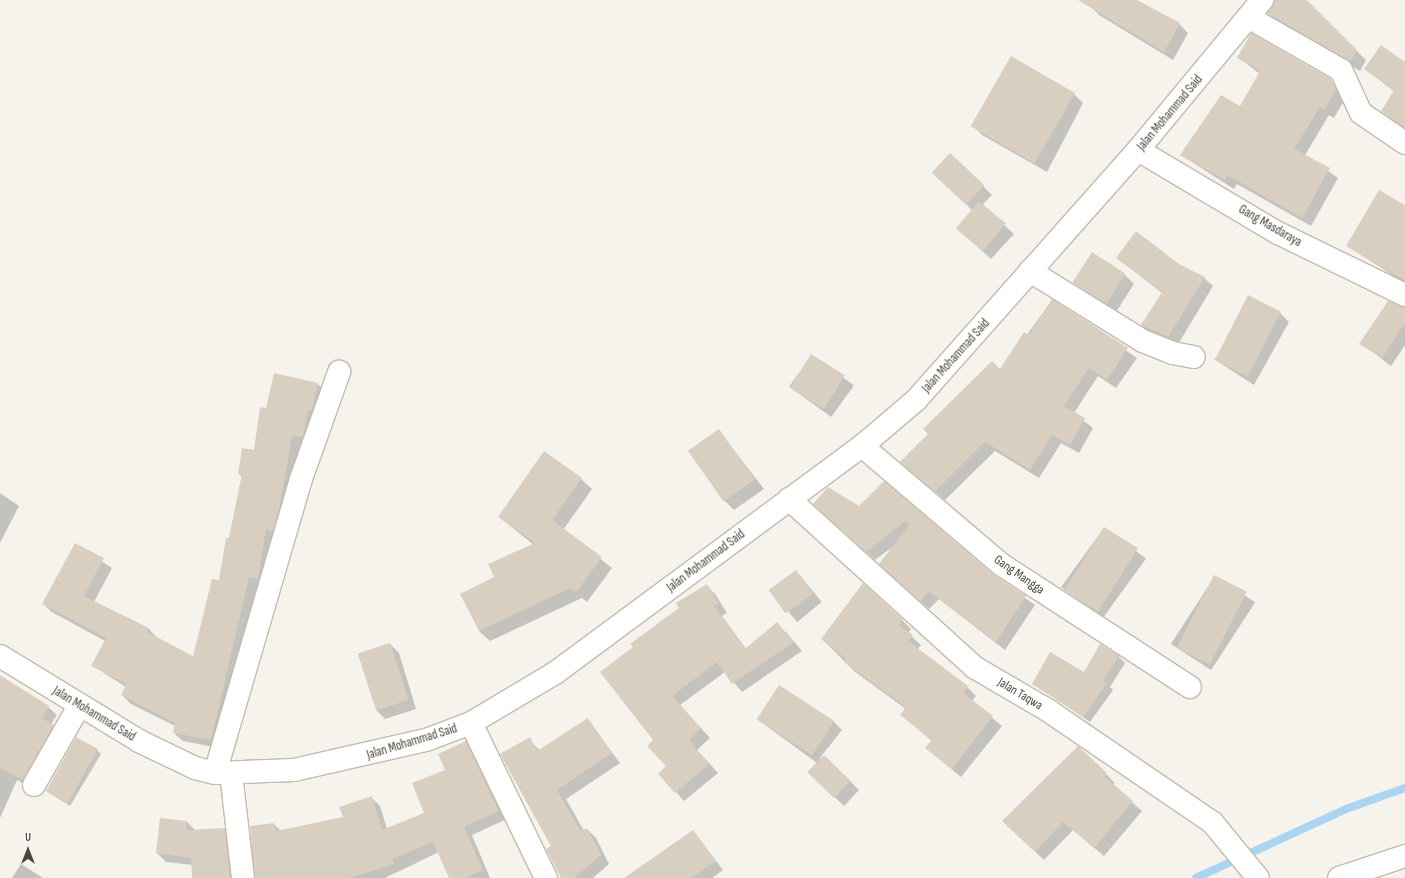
<!DOCTYPE html>
<html>
<head>
<meta charset="utf-8">
<style>
  body { margin:0 }
  #map { position:relative; width:1405px; height:878px; overflow:hidden; background:#f6f3ec; font-family:"Sofia Sans Condensed",sans-serif }
  div>[style] { position:absolute }
  .shadow>* { inset:0; background:#0003; transform-origin:0 0 }
  .stream>* { height:8px; margin:-4px; padding:0 4px; transform-origin:4px; border-radius:4px; background:#a9d4f2 }
  .building>* { inset:0; background:#d8cfc1; transform-origin:0 0 }
  .roads { filter:drop-shadow(1px 0 #c2bbae) drop-shadow(-1px 0 #c2bbae) drop-shadow(0 1px #c2bbae) drop-shadow(0 -1px #c2bbae) }
  .minor>* { height:22px; margin:-11px; padding:0 11px; transform-origin:11px; border-radius:11px; background:#fff }
  .tertiary>* { height:22px; margin:-11px; padding:0 11px; transform-origin:11px; border-radius:11px; background:#fff }
  span { translate:-50% -50%; white-space:nowrap; text-align:center; line-height:1.15; -webkit-text-stroke:3px #fff; paint-order:stroke }
  .street-label { font-size:13px; color:#4b4439 }
  .north { position:absolute; left:8px; top:830px; width:40px; height:40px; -webkit-text-stroke:3px #fff; paint-order:stroke; rotate:0deg; font-size:11px; font-weight:700; line-height:16px; text-align:center; color:#4b4439 }
  .north::after { content:''; display:block; margin:auto; width:14px; height:18px; background:#4b4439; clip-path:polygon(50% 0,100% 100%,50% 72%,0 100%) }
</style>
</head>
<body>
<div id="map">
  <div class="shadow">
    <div style="clip-path:polygon(1094px 0,1136px 0,1179px 24px,1188px 33px,1173px 60px,1099px 15px,1090px 6px)"></div>
    <div style="clip-path:polygon(1275px 0,1300px 0,1312px 7px,1366px 60px,1360px 71px,1277px 22px,1268px 13px)"></div>
    <div style="clip-path:polygon(1381px 47px,1405px 62px,1405px 129px,1382px 111px,1395px 92px,1365px 69px)"></div>
    <div style="clip-path:polygon(1238px 57px,1331px 80px,1345px 99px,1334px 118px,1329px 115px,1305px 155px,1338px 178px,1311px 226px,1237px 184px,1234px 189px,1181px 155px,1241px 108px,1260px 74px)"></div>
    <div style="clip-path:polygon(1074px 94px,1083px 103px,1047px 172px,982px 135px,973px 126px)"></div>
    <div style="clip-path:polygon(950px 154px,992px 195px,982px 205px,1014px 234px,991px 259px,957px 228px,972px 210px,933px 172px)"></div>
    <div style="clip-path:polygon(1405px 206px,1405px 283px,1347px 246px)"></div>
    <div style="clip-path:polygon(1117px 258px,1178px 265px,1204px 278px,1213px 286px,1177px 346px,1151px 334px,1142px 325px,1162px 293px)"></div>
    <div style="clip-path:polygon(1125px 275px,1134px 284px,1116px 312px,1074px 283px)"></div>
    <div style="clip-path:polygon(1052px 300px,1137px 358px,1116px 388px,1098px 376px,1074px 413px,1093px 428px,1079px 453px,1061px 443px,1039px 478px,995px 451px,945px 500px,911px 471px,1001px 371px)"></div>
    <div style="clip-path:polygon(1280px 313px,1289px 322px,1254px 385px,1214px 359px)"></div>
    <div style="clip-path:polygon(1405px 313px,1405px 345px,1391px 366px,1361px 343px)"></div>
    <div style="left:812px;top:355px;width:52px;height:39px;rotate:36deg"></div>
    <div style="clip-path:polygon(318px 384px,326px 393px,311px 445px,300px 444px,287px 519px,267px 587px,258px 585px,219px 748px,183px 741px,174px 733px,175px 726px,131px 704px,122px 695px,126px 687px,93px 666px,105px 641px,52px 612px,43px 604px,75px 544px,112px 568px,94px 602px,149px 629px,157px 638px,194px 658px,220px 581px,242px 477px,239px 473px,255px 451px,267px 409px)"></div>
    <div style="clip-path:polygon(719px 431px,764px 489px,734px 510px,725px 501px)"></div>
    <div style="clip-path:polygon(581px 479px,592px 489px,563px 530px,612px 568px,587px 602px,582px 598px,490px 641px,479px 631px,495px 578px,534px 545px,499px 517px)"></div>
    <div style="clip-path:polygon(884px 482px,993px 575px,1035px 605px,1005px 650px,939px 599px,929px 609px,889px 572px,891px 548px,875px 560px,814px 503px,828px 488px,860px 507px)"></div>
    <div style="clip-path:polygon(0 493px,19px 506px,0 543px)"></div>
    <div style="left:1104px;top:528px;width:52px;height:73px;rotate:36deg"></div>
    <div style="left:796px;top:571px;width:40px;height:32px;rotate:50deg"></div>
    <div style="left:1215px;top:576px;width:48px;height:81px;rotate:33deg"></div>
    <div style="clip-path:polygon(707px 586px,715px 594px,727px 613px,722px 616px,746px 649px,786px 632px,802px 651px,742px 692px,725px 672px,680px 705px,710px 738px,697px 750px,718px 773px,684px 801px,676px 792px,655px 740px,680px 609px)"></div>
    <div style="clip-path:polygon(902px 620px,911px 629px,908px 633px,921px 645px,918px 649px,967px 687px,976px 696px,972px 701px,1002px 726px,961px 777px,926px 748px,932px 741px,901px 715px,906px 709px,854px 671px,822px 639px)"></div>
    <div style="clip-path:polygon(390px 644px,399px 653px,416px 709px,385px 719px,376px 710px)"></div>
    <div style="clip-path:polygon(1118px 656px,1125px 663px,1110px 687px,1113px 690px,1090px 722px,1034px 684px,1084px 673px)"></div>
    <div style="clip-path:polygon(0 676px,48px 707px,57px 715px,51px 724px,62px 734px,32px 788px,17px 780px,0 818px)"></div>
    <div style="clip-path:polygon(587px 719px,620px 763px,566px 799px,584px 831px,587px 829px,596px 838px,609px 864px,593px 878px,562px 878px,529px 739px,540px 751px)"></div>
    <div style="clip-path:polygon(757px 719px,833px 721px,842px 730px,819px 759px,824px 756px,859px 790px,844px 806px,809px 772px,817px 763px)"></div>
    <div style="clip-path:polygon(466px 742px,474px 751px,507px 819px,472px 835px,490px 878px,451px 878px,439px 852px,385px 878px,254px 878px,251px 827px,274px 824px,281px 831px,344px 818px,372px 798px,380px 806px,387px 829px,425px 813px,446px 771px)"></div>
    <div style="clip-path:polygon(97px 750px,101px 754px,70px 806px,46px 791px)"></div>
    <div style="clip-path:polygon(1106px 774px,1115px 783px,1112px 785px,1142px 811px,1104px 856px,1073px 830px,1044px 860px,1012px 830px)"></div>
    <div style="clip-path:polygon(187px 822px,195px 830px,224px 829px,233px 838px,239px 878px,193px 878px,193px 865px,166px 862px,157px 853px)"></div>
    <div style="clip-path:polygon(693px 831px,723px 870px,712px 878px,626px 878px)"></div>
    <div style="clip-path:polygon(21px 864px,43px 878px,12px 878px)"></div>
  </div>
  <div class="stream">
    <div style="left:1196px;top:878px;width:165px;rotate:-24.7deg"></div>
    <div style="left:1346px;top:809px;width:63px;rotate:-19.6deg"></div>
  </div>
  <div class="building">
    <div style="clip-path:polygon(1078px 0,1137px 0,1180px 23px,1164px 52px)"></div>
    <div style="clip-path:polygon(1274px 0,1307px 0,1357px 50px,1350px 63px,1267px 13px)"></div>
    <div style="clip-path:polygon(1251px 33px,1331px 79px,1336px 89px,1325px 109px,1320px 107px,1294px 149px,1330px 168px,1302px 218px,1227px 175px,1225px 180px,1180px 155px,1221px 95px,1240px 106px,1260px 71px,1237px 58px)"></div>
    <div style="clip-path:polygon(1381px 45px,1405px 62px,1405px 128px,1381px 111px,1394px 90px,1364px 69px)"></div>
    <div style="left:1011px;top:56px;width:74px;height:81px;rotate:30deg"></div>
    <div style="left:950px;top:153px;width:47px;height:27px;rotate:43deg"></div>
    <div style="clip-path:polygon(1379px 190px,1405px 205px,1405px 281px,1346px 246px)"></div>
    <div style="left:979px;top:201px;width:35px;height:36px;rotate:40deg"></div>
    <div style="clip-path:polygon(1136px 231px,1179px 264px,1205px 277px,1168px 337px,1141px 325px,1162px 292px,1116px 258px)"></div>
    <div style="left:1092px;top:252px;width:40px;height:36px;rotate:33deg"></div>
    <div style="left:1248px;top:295px;width:37px;height:73px;rotate:27deg"></div>
    <div style="clip-path:polygon(1052px 299px,1128px 348px,1107px 380px,1089px 368px,1064px 406px,1085px 418px,1070px 445px,1052px 435px,1030px 470px,985px 442px,935px 492px,900px 462px,928px 434px,923px 429px,992px 361px,1000px 369px,1024px 332px,1029px 335px)"></div>
    <div style="clip-path:polygon(1388px 301px,1405px 307px,1405px 323px,1382px 358px,1359px 344px)"></div>
    <div style="left:811px;top:354px;width:40px;height:40px;rotate:32deg"></div>
    <div style="clip-path:polygon(274px 373px,318px 383px,312px 410px,308px 410px,303px 437px,292px 436px,279px 510px,273px 531px,266px 529px,258px 579px,249px 577px,211px 740px,173px 733px,175px 723px,121px 695px,127px 684px,91px 666px,106px 638px,42px 604px,75px 543px,104px 558px,84px 596px,149px 628px,147px 632px,193px 656px,212px 579px,219px 580px,226px 538px,229px 538px,242px 474px,238px 474px,242px 448px,254px 450px,260px 407px,266px 408px)"></div>
    <div style="left:719px;top:429px;width:62px;height:38px;rotate:55deg"></div>
    <div style="clip-path:polygon(544px 451px,582px 478px,552px 520px,602px 557px,576px 592px,570px 588px,479px 631px,460px 594px,494px 577px,488px 564px,535px 543px,498px 517px)"></div>
    <div style="clip-path:polygon(884px 481px,994px 575px,1026px 596px,996px 642px,929px 591px,920px 601px,879px 564px,909px 525px,905px 521px,866px 552px,813px 504px,828px 487px,859px 506px)"></div>
    <div style="left:1104px;top:527px;width:40px;height:75px;rotate:32deg"></div>
    <div style="left:796px;top:570px;width:29px;height:34px;rotate:54deg"></div>
    <div style="left:1214px;top:575px;width:37px;height:82px;rotate:27deg"></div>
    <div style="clip-path:polygon(863px 583px,903px 620px,899px 625px,913px 635px,908px 641px,968px 686px,963px 693px,993px 716px,952px 769px,925px 748px,932px 740px,900px 715px,906px 707px,844px 662px,846px 659px,821px 639px)"></div>
    <div style="clip-path:polygon(707px 584px,719px 604px,714px 606px,745px 649px,777px 622px,794px 642px,732px 684px,717px 662px,672px 696px,701px 728px,689px 740px,709px 764px,675px 793px,658px 774px,666px 766px,647px 746px,653px 740px,600px 672px,633px 647px,630px 644px,679px 608px,676px 603px)"></div>
    <div style="left:390px;top:643px;width:60px;height:34px;rotate:72deg"></div>
    <div style="clip-path:polygon(1100px 644px,1119px 656px,1103px 681px,1107px 683px,1083px 717px,1032px 684px,1050px 652px,1084px 672px)"></div>
    <div style="clip-path:polygon(0 675px,49px 706px,42px 718px,54px 725px,23px 780px,0 768px)"></div>
    <div style="left:779px;top:685px;width:66px;height:41px;rotate:33deg"></div>
    <div style="clip-path:polygon(588px 718px,612px 753px,557px 790px,581px 831px,587px 828px,601px 855px,574px 878px,561px 878px,546px 849px,551px 846px,500px 754px,530px 737px,537px 751px)"></div>
    <div style="left:76px;top:737px;width:25px;height:62px;rotate:29deg"></div>
    <div style="clip-path:polygon(466px 741px,499px 811px,464px 827px,483px 870px,466px 878px,449px 878px,433px 842px,392px 859px,394px 864px,350px 878px,255px 878px,250px 826px,274px 823px,276px 831px,343px 817px,339px 807px,372px 796px,382px 830px,424px 813px,412px 783px,445px 770px,438px 754px)"></div>
    <div style="clip-path:polygon(1078px 746px,1107px 773px,1104px 776px,1133px 801px,1094px 848px,1063px 822px,1035px 852px,1002px 821px)"></div>
    <div style="left:824px;top:755px;width:37px;height:24px;rotate:44deg"></div>
    <div style="clip-path:polygon(160px 818px,187px 821px,186px 830px,225px 828px,230px 878px,192px 878px,191px 858px,156px 853px)"></div>
    <div style="clip-path:polygon(693px 830px,716px 861px,691px 878px,624px 878px)"></div>
  </div>
  <div class="roads">
    <div class="minor">
      <div style="left:1248px;top:17px;width:107px;rotate:29.7deg"></div>
      <div style="left:1341px;top:70px;width:47px;rotate:65.1deg"></div>
      <div style="left:1361px;top:113px;width:53px;rotate:34.3deg"></div>
      <div style="left:1138px;top:150px;width:163px;rotate:30.7deg"></div>
      <div style="left:1278px;top:233px;width:141px;rotate:26deg"></div>
      <div style="left:1030px;top:271px;width:133px;rotate:31.8deg"></div>
      <div style="left:1143px;top:341px;width:32px;rotate:22deg"></div>
      <div style="left:1173px;top:353px;width:21px;rotate:11deg"></div>
      <div style="left:862px;top:446px;width:184px;rotate:40.4deg"></div>
      <div style="left:1002px;top:565px;width:224px;rotate:33deg"></div>
      <div style="left:789px;top:499px;width:250px;rotate:42.2deg"></div>
      <div style="left:974px;top:667px;width:87px;rotate:30.4deg"></div>
      <div style="left:1049px;top:711px;width:197px;rotate:34.3deg"></div>
      <div style="left:1212px;top:822px;width:72px;rotate:50.6deg"></div>
      <div style="left:471px;top:723px;width:172px;rotate:64.2deg"></div>
      <div style="left:215px;top:773px;width:306px;rotate:-73.7deg"></div>
      <div style="left:301px;top:479px;width:114px;rotate:-70.4deg"></div>
      <div style="left:231px;top:773px;width:106px;rotate:83.5deg"></div>
      <div style="left:34px;top:785px;width:91px;rotate:-60.3deg"></div>
      <div style="left:1339px;top:878px;width:70px;rotate:-18.4deg"></div>
    </div>
    <div class="tertiary">
      <div style="left:0;top:656px;width:163px;rotate:31.4deg"></div>
      <div style="left:139px;top:741px;width:62px;rotate:25.7deg"></div>
      <div style="left:195px;top:768px;width:21px;rotate:14deg"></div>
      <div style="left:215px;top:773px;width:79px;rotate:-2.2deg"></div>
      <div style="left:294px;top:770px;width:135px;rotate:-12.8deg"></div>
      <div style="left:426px;top:740px;width:48px;rotate:-20.7deg"></div>
      <div style="left:471px;top:723px;width:98px;rotate:-30.8deg"></div>
      <div style="left:555px;top:673px;width:382px;rotate:-36.5deg"></div>
      <div style="left:862px;top:446px;width:71px;rotate:-40.4deg"></div>
      <div style="left:916px;top:400px;width:334px;rotate:-48.4deg"></div>
      <div style="left:1138px;top:150px;width:195px;rotate:-50.4deg"></div>
    </div>
  </div>
  <div class="street-label">
    <span style="left:1170px;top:113px;rotate:-50deg">Jalan Mohammad Said</span>
    <span style="left:1270px;top:226px;rotate:30deg">Gang Masdaraya</span>
    <span style="left:956px;top:356px;rotate:-48deg">Jalan Mohammad Said</span>
    <span style="left:706px;top:561px;rotate:-37deg">Jalan Mohammad Said</span>
    <span style="left:1019px;top:575px;rotate:35deg">Gang Mangga</span>
    <span style="left:1020px;top:694px;rotate:31deg">Jalan Taqwa</span>
    <span style="left:94px;top:714px;rotate:31deg">Jalan Mohammad Said</span>
    <span style="left:412px;top:742px;rotate:-17deg">Jalan Mohammad Said</span>
  </div>
  <div class="north">U</div>
</div>
</body>
</html>
